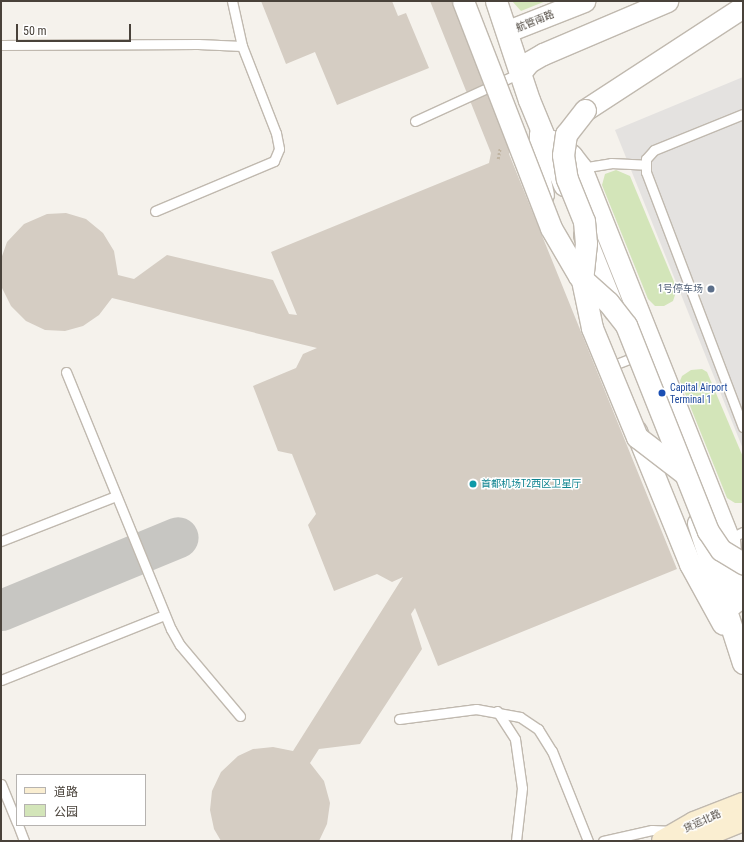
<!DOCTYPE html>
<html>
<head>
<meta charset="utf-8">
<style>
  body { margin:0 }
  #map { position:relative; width:744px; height:842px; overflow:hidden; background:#f5f2ec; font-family:"Roboto Condensed","Noto Sans SC",sans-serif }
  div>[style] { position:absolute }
  .green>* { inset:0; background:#d3e5b9 }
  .parking>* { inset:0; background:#e4e2e0 }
  .taxiway>* { height:41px; margin:-20.5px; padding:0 20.5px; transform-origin:20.5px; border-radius:20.5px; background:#c7c6c2 }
  .building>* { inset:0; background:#d5cdc3 }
  .roads { filter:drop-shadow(1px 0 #c0b9af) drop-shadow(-1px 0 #c0b9af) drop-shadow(0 1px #c0b9af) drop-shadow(0 -1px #c0b9af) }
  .service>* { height:9px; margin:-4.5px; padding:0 4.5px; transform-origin:4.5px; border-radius:4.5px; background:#fff }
  .tertiary>* { height:21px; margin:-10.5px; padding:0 10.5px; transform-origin:10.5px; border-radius:10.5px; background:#fff }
  .secondary>* { height:22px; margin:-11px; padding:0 11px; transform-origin:11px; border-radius:11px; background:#faeed1 }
  .path-bridge>* { height:2.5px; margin-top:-1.25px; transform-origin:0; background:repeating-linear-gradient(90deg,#c0b4a2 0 2px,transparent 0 4px) }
  .bridges { filter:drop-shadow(1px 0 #c0b9af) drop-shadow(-1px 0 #c0b9af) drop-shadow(0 1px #c0b9af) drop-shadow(0 -1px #c0b9af) }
  .tertiary-bridge>* { height:21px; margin:-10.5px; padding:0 10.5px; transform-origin:10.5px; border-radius:10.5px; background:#fff }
  .dots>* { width:11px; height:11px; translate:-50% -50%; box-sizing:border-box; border:2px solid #fff; border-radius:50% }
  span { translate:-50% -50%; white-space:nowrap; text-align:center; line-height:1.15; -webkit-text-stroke:3px #fff; paint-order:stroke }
  .street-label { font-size:10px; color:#49423a }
  .service-label { font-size:10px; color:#4e5e75 }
  .right { translate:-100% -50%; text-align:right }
  .transit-label { font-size:10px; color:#164399 }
  .left { translate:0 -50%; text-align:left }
  .culture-label { font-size:10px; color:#0d838f }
  .frame { position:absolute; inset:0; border:2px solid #49423a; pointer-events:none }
  .legend { position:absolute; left:16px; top:774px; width:130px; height:52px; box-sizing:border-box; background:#fff; border:1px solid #b6b3b0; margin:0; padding:5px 7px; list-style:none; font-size:12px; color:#49423a }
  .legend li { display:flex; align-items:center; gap:8px; height:20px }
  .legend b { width:20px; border:1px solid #b6b3b0 }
  .scale { position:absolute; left:16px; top:24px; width:115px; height:18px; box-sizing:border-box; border:2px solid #49423a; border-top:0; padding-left:5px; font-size:12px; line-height:14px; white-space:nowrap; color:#49423a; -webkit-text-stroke:3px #fff; paint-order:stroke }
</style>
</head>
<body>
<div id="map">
  <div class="green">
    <div style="clip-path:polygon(512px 1px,546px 1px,521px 11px)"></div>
    <div style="clip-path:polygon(616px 170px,630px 176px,677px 289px,673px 301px,664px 306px,655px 306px,648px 299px,602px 185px,605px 174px)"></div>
    <div style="clip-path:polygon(702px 369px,707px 372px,743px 457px,743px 503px,735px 503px,727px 498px,680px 381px,682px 376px,691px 370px)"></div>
  </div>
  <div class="parking">
    <div style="clip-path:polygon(743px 77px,743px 449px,615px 130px)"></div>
  </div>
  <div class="taxiway">
    <div style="left:1px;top:610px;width:191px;rotate:-22.4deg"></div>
  </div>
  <div class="building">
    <div style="clip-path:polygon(261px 1px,392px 1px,398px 16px,406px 13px,429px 68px,337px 105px,315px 52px,286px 64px)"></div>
    <div style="clip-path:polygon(430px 1px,455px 1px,510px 145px,509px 154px,677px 569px,438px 666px,415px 608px,411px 614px,422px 649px,360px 744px,319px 749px,310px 763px,324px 781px,330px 803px,327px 824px,319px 841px,221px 841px,214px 829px,210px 810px,212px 791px,221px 772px,238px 756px,253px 749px,273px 747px,293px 751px,403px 577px,392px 582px,377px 574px,334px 591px,308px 525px,316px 514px,292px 454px,278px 451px,253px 386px,296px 368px,303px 354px,317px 348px,112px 298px,99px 315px,83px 326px,65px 331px,45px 330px,26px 321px,11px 306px,2px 288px,1px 259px,7px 242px,24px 224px,47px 214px,66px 213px,86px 219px,103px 233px,114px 251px,118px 275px,134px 279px,167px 255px,273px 280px,289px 314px,297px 315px,271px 252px,489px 163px,491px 153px)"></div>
  </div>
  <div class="roads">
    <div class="service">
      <div style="left:232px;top:1px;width:46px;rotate:77.5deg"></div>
      <div style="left:1px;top:45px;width:197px;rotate:-0.3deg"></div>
      <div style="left:198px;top:44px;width:44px;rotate:2.6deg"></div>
      <div style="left:242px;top:46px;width:93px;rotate:68.7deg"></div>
      <div style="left:276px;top:133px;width:16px;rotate:79deg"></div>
      <div style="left:279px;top:149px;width:13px;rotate:113deg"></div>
      <div style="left:274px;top:161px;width:129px;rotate:157.2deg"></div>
      <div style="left:743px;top:114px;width:96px;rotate:158deg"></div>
      <div style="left:654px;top:150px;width:12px;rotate:132deg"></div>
      <div style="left:646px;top:159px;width:13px;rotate:90deg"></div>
      <div style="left:646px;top:172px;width:273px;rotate:69.2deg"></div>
      <div style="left:415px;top:121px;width:115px;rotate:-24.6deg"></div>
      <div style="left:581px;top:168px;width:30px;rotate:-9deg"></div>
      <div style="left:611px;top:163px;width:35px;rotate:3deg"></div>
      <div style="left:611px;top:366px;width:30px;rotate:-21deg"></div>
      <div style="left:66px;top:372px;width:278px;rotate:67.8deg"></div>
      <div style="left:171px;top:629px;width:18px;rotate:61deg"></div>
      <div style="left:180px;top:645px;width:93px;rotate:49.8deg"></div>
      <div style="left:729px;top:539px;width:16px;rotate:-27deg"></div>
      <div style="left:1px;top:541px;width:123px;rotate:-21.4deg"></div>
      <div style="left:1px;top:680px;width:175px;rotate:-21.7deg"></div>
      <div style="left:497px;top:711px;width:33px;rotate:57deg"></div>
      <div style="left:515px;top:739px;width:49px;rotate:81.9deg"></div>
      <div style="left:522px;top:788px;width:53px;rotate:96.5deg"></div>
      <div style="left:399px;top:719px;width:78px;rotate:-7.4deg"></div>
      <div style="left:476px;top:709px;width:45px;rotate:10.3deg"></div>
      <div style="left:520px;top:717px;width:22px;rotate:34deg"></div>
      <div style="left:538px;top:729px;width:26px;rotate:58deg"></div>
      <div style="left:552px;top:751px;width:97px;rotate:68.2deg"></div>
      <div style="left:1px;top:784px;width:42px;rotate:67.7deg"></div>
      <div style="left:18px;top:825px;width:17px;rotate:69deg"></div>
      <div style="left:603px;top:841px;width:50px;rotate:-12.7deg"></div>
      <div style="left:652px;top:830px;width:21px;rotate:3deg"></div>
    </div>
    <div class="tertiary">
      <div style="left:496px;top:1px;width:104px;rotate:71.6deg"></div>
      <div style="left:529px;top:100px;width:92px;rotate:67.6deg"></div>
      <div style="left:508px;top:31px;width:82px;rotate:-21.5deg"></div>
      <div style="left:520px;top:73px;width:14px;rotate:-51deg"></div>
      <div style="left:529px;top:62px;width:16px;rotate:-30deg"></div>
      <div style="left:543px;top:54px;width:135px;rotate:-23.1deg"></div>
      <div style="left:585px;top:110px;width:189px;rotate:-33.1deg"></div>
      <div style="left:540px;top:133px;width:43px;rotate:91.3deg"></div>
      <div style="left:539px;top:176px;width:19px;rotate:78deg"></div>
      <div style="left:553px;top:141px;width:23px;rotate:38deg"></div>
      <div style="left:571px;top:155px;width:16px;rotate:52deg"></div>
      <div style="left:581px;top:168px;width:399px;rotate:68.3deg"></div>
      <div style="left:729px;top:539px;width:64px;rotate:85.5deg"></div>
      <div style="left:584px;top:235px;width:81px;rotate:68.2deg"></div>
      <div style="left:636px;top:431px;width:144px;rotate:67.9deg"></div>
      <div style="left:690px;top:564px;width:68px;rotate:61.2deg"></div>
      <div style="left:698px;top:523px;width:147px;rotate:72.2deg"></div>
    </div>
    <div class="secondary">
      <div style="left:663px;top:841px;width:36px;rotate:-30deg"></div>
      <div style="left:694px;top:823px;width:53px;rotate:-21.2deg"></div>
      <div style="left:691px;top:841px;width:56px;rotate:-22deg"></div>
    </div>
  </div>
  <div class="path-bridge">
    <div style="left:498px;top:159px;width:11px;rotate:-80deg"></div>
  </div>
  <div class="bridges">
    <div class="tertiary-bridge">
      <div style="left:463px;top:1px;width:243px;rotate:68.8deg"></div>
      <div style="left:551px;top:228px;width:56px;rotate:59.7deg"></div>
      <div style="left:579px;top:276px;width:39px;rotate:42deg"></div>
      <div style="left:608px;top:302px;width:29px;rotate:52deg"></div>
      <div style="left:626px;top:325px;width:222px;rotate:68.3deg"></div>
      <div style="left:708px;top:531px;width:23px;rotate:56deg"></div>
      <div style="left:721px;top:550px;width:26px;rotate:31deg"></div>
      <div style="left:585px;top:110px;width:31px;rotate:128deg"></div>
      <div style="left:566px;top:134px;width:21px;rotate:98deg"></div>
      <div style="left:563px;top:155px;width:24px;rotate:81deg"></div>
      <div style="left:567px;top:179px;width:45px;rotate:68deg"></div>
      <div style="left:584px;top:221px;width:22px;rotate:85deg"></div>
      <div style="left:586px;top:243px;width:37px;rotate:96deg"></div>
      <div style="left:582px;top:280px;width:49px;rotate:78.2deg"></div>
      <div style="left:592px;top:328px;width:118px;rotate:67.6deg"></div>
      <div style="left:637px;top:437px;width:59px;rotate:37.5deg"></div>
    </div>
  </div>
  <div class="dots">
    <div style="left:711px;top:289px;background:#5c6f8a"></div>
    <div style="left:662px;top:393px;background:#1a4fb4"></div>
    <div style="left:473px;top:484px;background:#0f9aa8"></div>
  </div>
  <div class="street-label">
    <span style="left:535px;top:21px;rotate:-22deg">航管南路</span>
    <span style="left:702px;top:821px;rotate:-24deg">货运北路</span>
  </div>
  <div class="service-label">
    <span class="right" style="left:703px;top:289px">1号停车场</span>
  </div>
  <div class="transit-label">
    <span class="left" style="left:670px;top:393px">Capital Airport<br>Terminal 1</span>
  </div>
  <div class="culture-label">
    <span class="left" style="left:481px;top:484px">首都机场T2西区卫星厅</span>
  </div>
  <div class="frame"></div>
  <ul class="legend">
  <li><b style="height:5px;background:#faeed1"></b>道路</li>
  <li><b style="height:11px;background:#d3e5b9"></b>公园</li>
  </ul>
  <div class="scale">50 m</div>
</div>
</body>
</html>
